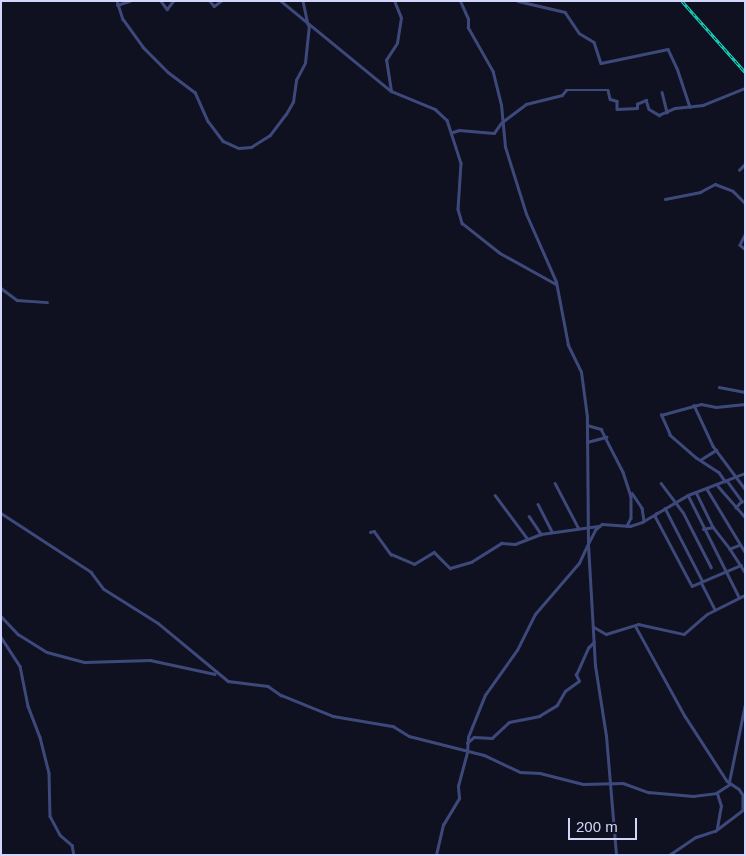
<!DOCTYPE html>
<html>
<head>
<meta charset="utf-8">
<style>
  body { margin:0 }
  #map { position:relative; width:746px; height:856px; overflow:hidden; background:#0f1020; font-family:Arial,sans-serif }
  div>[style] { position:absolute }
  .minor>* { height:2.5px; margin:-1.25px; padding:0 1.25px; transform-origin:1.25px; border-radius:1.25px; background:#3e497b }
  .rail>* { height:3px; margin-top:-1.5px; transform-origin:0; background:repeating-linear-gradient(90deg,#0f1020 0 4px,#15e4cb 0 8px); box-sizing:border-box; border-block:1px solid #15e4cb }
  span { translate:-50% -50%; white-space:nowrap; text-align:center; line-height:1.15; -webkit-text-stroke:4.5px #0f1020; paint-order:stroke }
  .frame { position:absolute; inset:0; border:2px solid #d2d6fb; pointer-events:none }
  .scale { position:absolute; left:568px; top:818px; width:69px; height:22px; box-sizing:border-box; border:2px solid #d2d6fb; border-top:0; padding-left:6px; font-size:15px; line-height:18px; white-space:nowrap; color:#d2d6fb; -webkit-text-stroke:4px #0f1020; paint-order:stroke }
</style>
</head>
<body>
<div id="map">
  <div class="minor">
    <div style="left:117px;top:1px;width:19px;rotate:72deg"></div>
    <div style="left:123px;top:19px;width:34px;rotate:54deg"></div>
    <div style="left:143px;top:47px;width:35px;rotate:45deg"></div>
    <div style="left:168px;top:72px;width:34px;rotate:37deg"></div>
    <div style="left:195px;top:92px;width:32px;rotate:66deg"></div>
    <div style="left:208px;top:121px;width:25px;rotate:53deg"></div>
    <div style="left:223px;top:141px;width:17px;rotate:24deg"></div>
    <div style="left:239px;top:148px;width:12px;rotate:-5deg"></div>
    <div style="left:251px;top:147px;width:22px;rotate:-32deg"></div>
    <div style="left:270px;top:135px;width:26px;rotate:-53deg"></div>
    <div style="left:286px;top:114px;width:14px;rotate:-60deg"></div>
    <div style="left:293px;top:102px;width:22px;rotate:-82deg"></div>
    <div style="left:296px;top:80px;width:19px;rotate:-62deg"></div>
    <div style="left:305px;top:63px;width:38px;rotate:-84deg"></div>
    <div style="left:161px;top:1px;width:10px;rotate:53deg"></div>
    <div style="left:167px;top:9px;width:10px;rotate:-53deg"></div>
    <div style="left:210px;top:1px;width:6px;rotate:51deg"></div>
    <div style="left:214px;top:6px;width:9px;rotate:-36deg"></div>
    <div style="left:281px;top:1px;width:142px;rotate:39.3deg"></div>
    <div style="left:391px;top:91px;width:48px;rotate:22.2deg"></div>
    <div style="left:435px;top:109px;width:16px;rotate:43deg"></div>
    <div style="left:447px;top:120px;width:45px;rotate:72deg"></div>
    <div style="left:461px;top:163px;width:46px;rotate:93.7deg"></div>
    <div style="left:458px;top:209px;width:15px;rotate:74deg"></div>
    <div style="left:462px;top:223px;width:48px;rotate:38.3deg"></div>
    <div style="left:500px;top:253px;width:64px;rotate:29deg"></div>
    <div style="left:303px;top:1px;width:24px;rotate:78deg"></div>
    <div style="left:518px;top:1px;width:48px;rotate:13.2deg"></div>
    <div style="left:565px;top:12px;width:25px;rotate:56deg"></div>
    <div style="left:579px;top:33px;width:17px;rotate:31deg"></div>
    <div style="left:594px;top:42px;width:22px;rotate:72deg"></div>
    <div style="left:601px;top:63px;width:68px;rotate:-11.8deg"></div>
    <div style="left:668px;top:49px;width:21px;rotate:65deg"></div>
    <div style="left:677px;top:68px;width:41px;rotate:71.6deg"></div>
    <div style="left:117px;top:5px;width:13px;rotate:-18deg"></div>
    <div style="left:391px;top:91px;width:31px;rotate:-99deg"></div>
    <div style="left:386px;top:60px;width:20px;rotate:-57deg"></div>
    <div style="left:397px;top:43px;width:25px;rotate:-81deg"></div>
    <div style="left:401px;top:18px;width:18px;rotate:-112deg"></div>
    <div style="left:662px;top:92px;width:21px;rotate:76deg"></div>
    <div style="left:453px;top:132px;width:6px;rotate:-18deg"></div>
    <div style="left:459px;top:130px;width:35px;rotate:5deg"></div>
    <div style="left:494px;top:133px;width:12px;rotate:-55deg"></div>
    <div style="left:501px;top:123px;width:31px;rotate:-37deg"></div>
    <div style="left:526px;top:104px;width:37px;rotate:-14deg"></div>
    <div style="left:562px;top:95px;width:6px;rotate:-51deg"></div>
    <div style="left:566px;top:90px;width:42px"></div>
    <div style="left:608px;top:90px;width:9px;rotate:77deg"></div>
    <div style="left:610px;top:99px;width:7px;rotate:16deg"></div>
    <div style="left:617px;top:101px;width:8px;rotate:90deg"></div>
    <div style="left:617px;top:109px;width:20px;rotate:-3deg"></div>
    <div style="left:637px;top:108px;width:4px;rotate:-90deg"></div>
    <div style="left:637px;top:104px;width:10px;rotate:-24deg"></div>
    <div style="left:646px;top:100px;width:9px;rotate:72deg"></div>
    <div style="left:649px;top:109px;width:12px;rotate:31deg"></div>
    <div style="left:659px;top:115px;width:17px;rotate:-24deg"></div>
    <div style="left:675px;top:108px;width:28px;rotate:-6deg"></div>
    <div style="left:703px;top:105px;width:45px;rotate:-22deg"></div>
    <div style="left:739px;top:170px;width:8px;rotate:-45deg"></div>
    <div style="left:665px;top:199px;width:36px;rotate:-11deg"></div>
    <div style="left:700px;top:192px;width:17px;rotate:-28deg"></div>
    <div style="left:715px;top:184px;width:19px;rotate:21deg"></div>
    <div style="left:733px;top:191px;width:17px;rotate:45deg"></div>
    <div style="left:745px;top:235px;width:11px;rotate:117deg"></div>
    <div style="left:740px;top:245px;width:6px;rotate:39deg"></div>
    <div style="left:1px;top:288px;width:20px;rotate:37deg"></div>
    <div style="left:17px;top:300px;width:30px;rotate:4deg"></div>
    <div style="left:719px;top:387px;width:26px;rotate:11deg"></div>
    <div style="left:694px;top:405px;width:45px;rotate:65.1deg"></div>
    <div style="left:713px;top:446px;width:54px;rotate:53.3deg"></div>
    <div style="left:587px;top:425px;width:15px;rotate:16deg"></div>
    <div style="left:601px;top:429px;width:48px;rotate:62.9deg"></div>
    <div style="left:623px;top:472px;width:25px;rotate:72deg"></div>
    <div style="left:631px;top:496px;width:22px;rotate:90deg"></div>
    <div style="left:631px;top:518px;width:9px;rotate:117deg"></div>
    <div style="left:587px;top:442px;width:20px;rotate:-15deg"></div>
    <div style="left:700px;top:460px;width:19px;rotate:-32deg"></div>
    <div style="left:725px;top:482px;width:11px;rotate:-124deg"></div>
    <div style="left:719px;top:473px;width:27px;rotate:-147deg"></div>
    <div style="left:696px;top:458px;width:35px;rotate:-139deg"></div>
    <div style="left:670px;top:435px;width:22px;rotate:-114deg"></div>
    <div style="left:661px;top:415px;width:41px;rotate:-15.4deg"></div>
    <div style="left:701px;top:404px;width:15px;rotate:11deg"></div>
    <div style="left:716px;top:407px;width:29px;rotate:-6deg"></div>
    <div style="left:728px;top:482px;width:24px;rotate:54deg"></div>
    <div style="left:742px;top:501px;width:9px;rotate:131deg"></div>
    <div style="left:555px;top:483px;width:50px;rotate:62.4deg"></div>
    <div style="left:661px;top:483px;width:36px;rotate:53deg"></div>
    <div style="left:683px;top:512px;width:62px;rotate:63deg"></div>
    <div style="left:718px;top:486px;width:41px;rotate:48.9deg"></div>
    <div style="left:707px;top:489px;width:74px;rotate:58.9deg"></div>
    <div style="left:696px;top:492px;width:39px;rotate:64deg"></div>
    <div style="left:632px;top:493px;width:18px;rotate:56deg"></div>
    <div style="left:642px;top:508px;width:13px;rotate:81deg"></div>
    <div style="left:495px;top:495px;width:54px;rotate:53.3deg"></div>
    <div style="left:688px;top:495px;width:114px;rotate:63.4deg"></div>
    <div style="left:538px;top:504px;width:30px;rotate:63deg"></div>
    <div style="left:665px;top:508px;width:81px;rotate:62.8deg"></div>
    <div style="left:1px;top:513px;width:108px;rotate:33.2deg"></div>
    <div style="left:91px;top:572px;width:21px;rotate:53deg"></div>
    <div style="left:104px;top:589px;width:64px;rotate:32.2deg"></div>
    <div style="left:158px;top:623px;width:91px;rotate:39.6deg"></div>
    <div style="left:228px;top:681px;width:40px;rotate:7.1deg"></div>
    <div style="left:268px;top:686px;width:16px;rotate:35deg"></div>
    <div style="left:281px;top:695px;width:56px;rotate:22deg"></div>
    <div style="left:333px;top:716px;width:61px;rotate:9.5deg"></div>
    <div style="left:393px;top:726px;width:19px;rotate:32deg"></div>
    <div style="left:409px;top:736px;width:77px;rotate:14.2deg"></div>
    <div style="left:484px;top:755px;width:40px;rotate:25deg"></div>
    <div style="left:520px;top:772px;width:20px;rotate:3deg"></div>
    <div style="left:540px;top:773px;width:44px;rotate:14.3deg"></div>
    <div style="left:583px;top:784px;width:40px;rotate:-1.4deg"></div>
    <div style="left:623px;top:783px;width:27px;rotate:20deg"></div>
    <div style="left:648px;top:792px;width:45px;rotate:5.1deg"></div>
    <div style="left:693px;top:796px;width:23px;rotate:-7deg"></div>
    <div style="left:716px;top:793px;width:17px;rotate:-33deg"></div>
    <div style="left:657px;top:513px;width:4px;rotate:124deg"></div>
    <div style="left:655px;top:516px;width:79px;rotate:62.1deg"></div>
    <div style="left:692px;top:586px;width:53px;rotate:-23.2deg"></div>
    <div style="left:529px;top:516px;width:22px;rotate:56deg"></div>
    <div style="left:703px;top:529px;width:10px;rotate:-11deg"></div>
    <div style="left:713px;top:527px;width:28px;rotate:52deg"></div>
    <div style="left:370px;top:532px;width:4px;rotate:-14deg"></div>
    <div style="left:374px;top:531px;width:29px;rotate:54deg"></div>
    <div style="left:391px;top:554px;width:25px;rotate:23deg"></div>
    <div style="left:414px;top:564px;width:23px;rotate:-31deg"></div>
    <div style="left:434px;top:552px;width:23px;rotate:45deg"></div>
    <div style="left:450px;top:568px;width:22px;rotate:-16deg"></div>
    <div style="left:471px;top:562px;width:36px;rotate:-32deg"></div>
    <div style="left:501px;top:543px;width:14px;rotate:4deg"></div>
    <div style="left:515px;top:544px;width:28px;rotate:-21deg"></div>
    <div style="left:541px;top:534px;width:59px;rotate:-7.9deg"></div>
    <div style="left:740px;top:545px;width:11px;rotate:158deg"></div>
    <div style="left:730px;top:549px;width:27px;rotate:57deg"></div>
    <div style="left:701px;top:582px;width:31px;rotate:63deg"></div>
    <div style="left:1px;top:616px;width:25px;rotate:47deg"></div>
    <div style="left:18px;top:634px;width:34px;rotate:32deg"></div>
    <div style="left:47px;top:652px;width:39px;rotate:15deg"></div>
    <div style="left:85px;top:662px;width:65px;rotate:-1.8deg"></div>
    <div style="left:150px;top:660px;width:66px;rotate:12.2deg"></div>
    <div style="left:594px;top:627px;width:14px;rotate:30deg"></div>
    <div style="left:606px;top:634px;width:34px;rotate:-17deg"></div>
    <div style="left:638px;top:624px;width:47px;rotate:12.3deg"></div>
    <div style="left:684px;top:634px;width:30px;rotate:-41deg"></div>
    <div style="left:707px;top:614px;width:42px;rotate:-26.6deg"></div>
    <div style="left:636px;top:627px;width:102px;rotate:61.2deg"></div>
    <div style="left:685px;top:716px;width:77px;rotate:57.1deg"></div>
    <div style="left:727px;top:781px;width:14px;rotate:34deg"></div>
    <div style="left:739px;top:789px;width:11px;rotate:56deg"></div>
    <div style="left:1px;top:637px;width:35px;rotate:57deg"></div>
    <div style="left:20px;top:666px;width:41px;rotate:78.7deg"></div>
    <div style="left:28px;top:706px;width:33px;rotate:69deg"></div>
    <div style="left:40px;top:737px;width:37px;rotate:76deg"></div>
    <div style="left:49px;top:773px;width:43px;rotate:88.7deg"></div>
    <div style="left:50px;top:816px;width:21px;rotate:62deg"></div>
    <div style="left:60px;top:835px;width:16px;rotate:40deg"></div>
    <div style="left:72px;top:845px;width:10px;rotate:79deg"></div>
    <div style="left:467px;top:743px;width:9px;rotate:-41deg"></div>
    <div style="left:474px;top:737px;width:18px;rotate:3deg"></div>
    <div style="left:492px;top:738px;width:23px;rotate:-43deg"></div>
    <div style="left:509px;top:722px;width:31px;rotate:-11deg"></div>
    <div style="left:539px;top:716px;width:21px;rotate:-31deg"></div>
    <div style="left:557px;top:705px;width:16px;rotate:-60deg"></div>
    <div style="left:565px;top:691px;width:17px;rotate:-36deg"></div>
    <div style="left:579px;top:681px;width:7px;rotate:-117deg"></div>
    <div style="left:576px;top:675px;width:30px;rotate:-66deg"></div>
    <div style="left:588px;top:648px;width:8px;rotate:-45deg"></div>
    <div style="left:729px;top:782px;width:80px;rotate:-78.4deg"></div>
    <div style="left:743px;top:797px;width:12px;rotate:90deg"></div>
    <div style="left:717px;top:828px;width:22px;rotate:-80deg"></div>
    <div style="left:721px;top:806px;width:13px;rotate:-108deg"></div>
    <div style="left:436px;top:855px;width:31px;rotate:-77deg"></div>
    <div style="left:443px;top:825px;width:31px;rotate:-59deg"></div>
    <div style="left:459px;top:798px;width:12px;rotate:-95deg"></div>
    <div style="left:458px;top:786px;width:35px;rotate:-75deg"></div>
    <div style="left:467px;top:752px;width:15px;rotate:-86deg"></div>
    <div style="left:468px;top:737px;width:45px;rotate:-68deg"></div>
    <div style="left:485px;top:695px;width:55px;rotate:-54.6deg"></div>
    <div style="left:517px;top:650px;width:40px;rotate:-63.4deg"></div>
    <div style="left:535px;top:614px;width:67px;rotate:-49.2deg"></div>
    <div style="left:579px;top:563px;width:21px;rotate:-65deg"></div>
    <div style="left:588px;top:544px;width:127px;rotate:-90.5deg"></div>
    <div style="left:587px;top:417px;width:45px;rotate:-97.6deg"></div>
    <div style="left:581px;top:372px;width:30px;rotate:-116deg"></div>
    <div style="left:568px;top:345px;width:64px;rotate:-100.8deg"></div>
    <div style="left:556px;top:282px;width:74px;rotate:-113.8deg"></div>
    <div style="left:526px;top:214px;width:70px;rotate:-107.4deg"></div>
    <div style="left:505px;top:147px;width:42px;rotate:-95.4deg"></div>
    <div style="left:501px;top:105px;width:34px;rotate:-104deg"></div>
    <div style="left:493px;top:72px;width:51px;rotate:-119.6deg"></div>
    <div style="left:468px;top:28px;width:9px;rotate:-90deg"></div>
    <div style="left:468px;top:19px;width:20px;rotate:-114deg"></div>
    <div style="left:616px;top:855px;width:119px;rotate:-94.8deg"></div>
    <div style="left:606px;top:736px;width:71px;rotate:-98.9deg"></div>
    <div style="left:595px;top:666px;width:122px;rotate:-93.3deg"></div>
    <div style="left:588px;top:544px;width:16px;rotate:-63deg"></div>
    <div style="left:595px;top:530px;width:9px;rotate:-41deg"></div>
    <div style="left:602px;top:524px;width:28px;rotate:4deg"></div>
    <div style="left:630px;top:526px;width:13px;rotate:-18deg"></div>
    <div style="left:642px;top:522px;width:53px;rotate:-30.4deg"></div>
    <div style="left:688px;top:495px;width:61px;rotate:-21.1deg"></div>
    <div style="left:669px;top:855px;width:32px;rotate:-34deg"></div>
    <div style="left:696px;top:837px;width:20px;rotate:-18deg"></div>
    <div style="left:715px;top:831px;width:38px;rotate:-37deg"></div>
  </div>
  <div class="rail">
    <div style="left:682px;top:1px;width:95px;rotate:48.4deg"></div>
  </div>
  <div class="frame"></div>
  <div class="scale">200 m</div>
</div>
</body>
</html>
